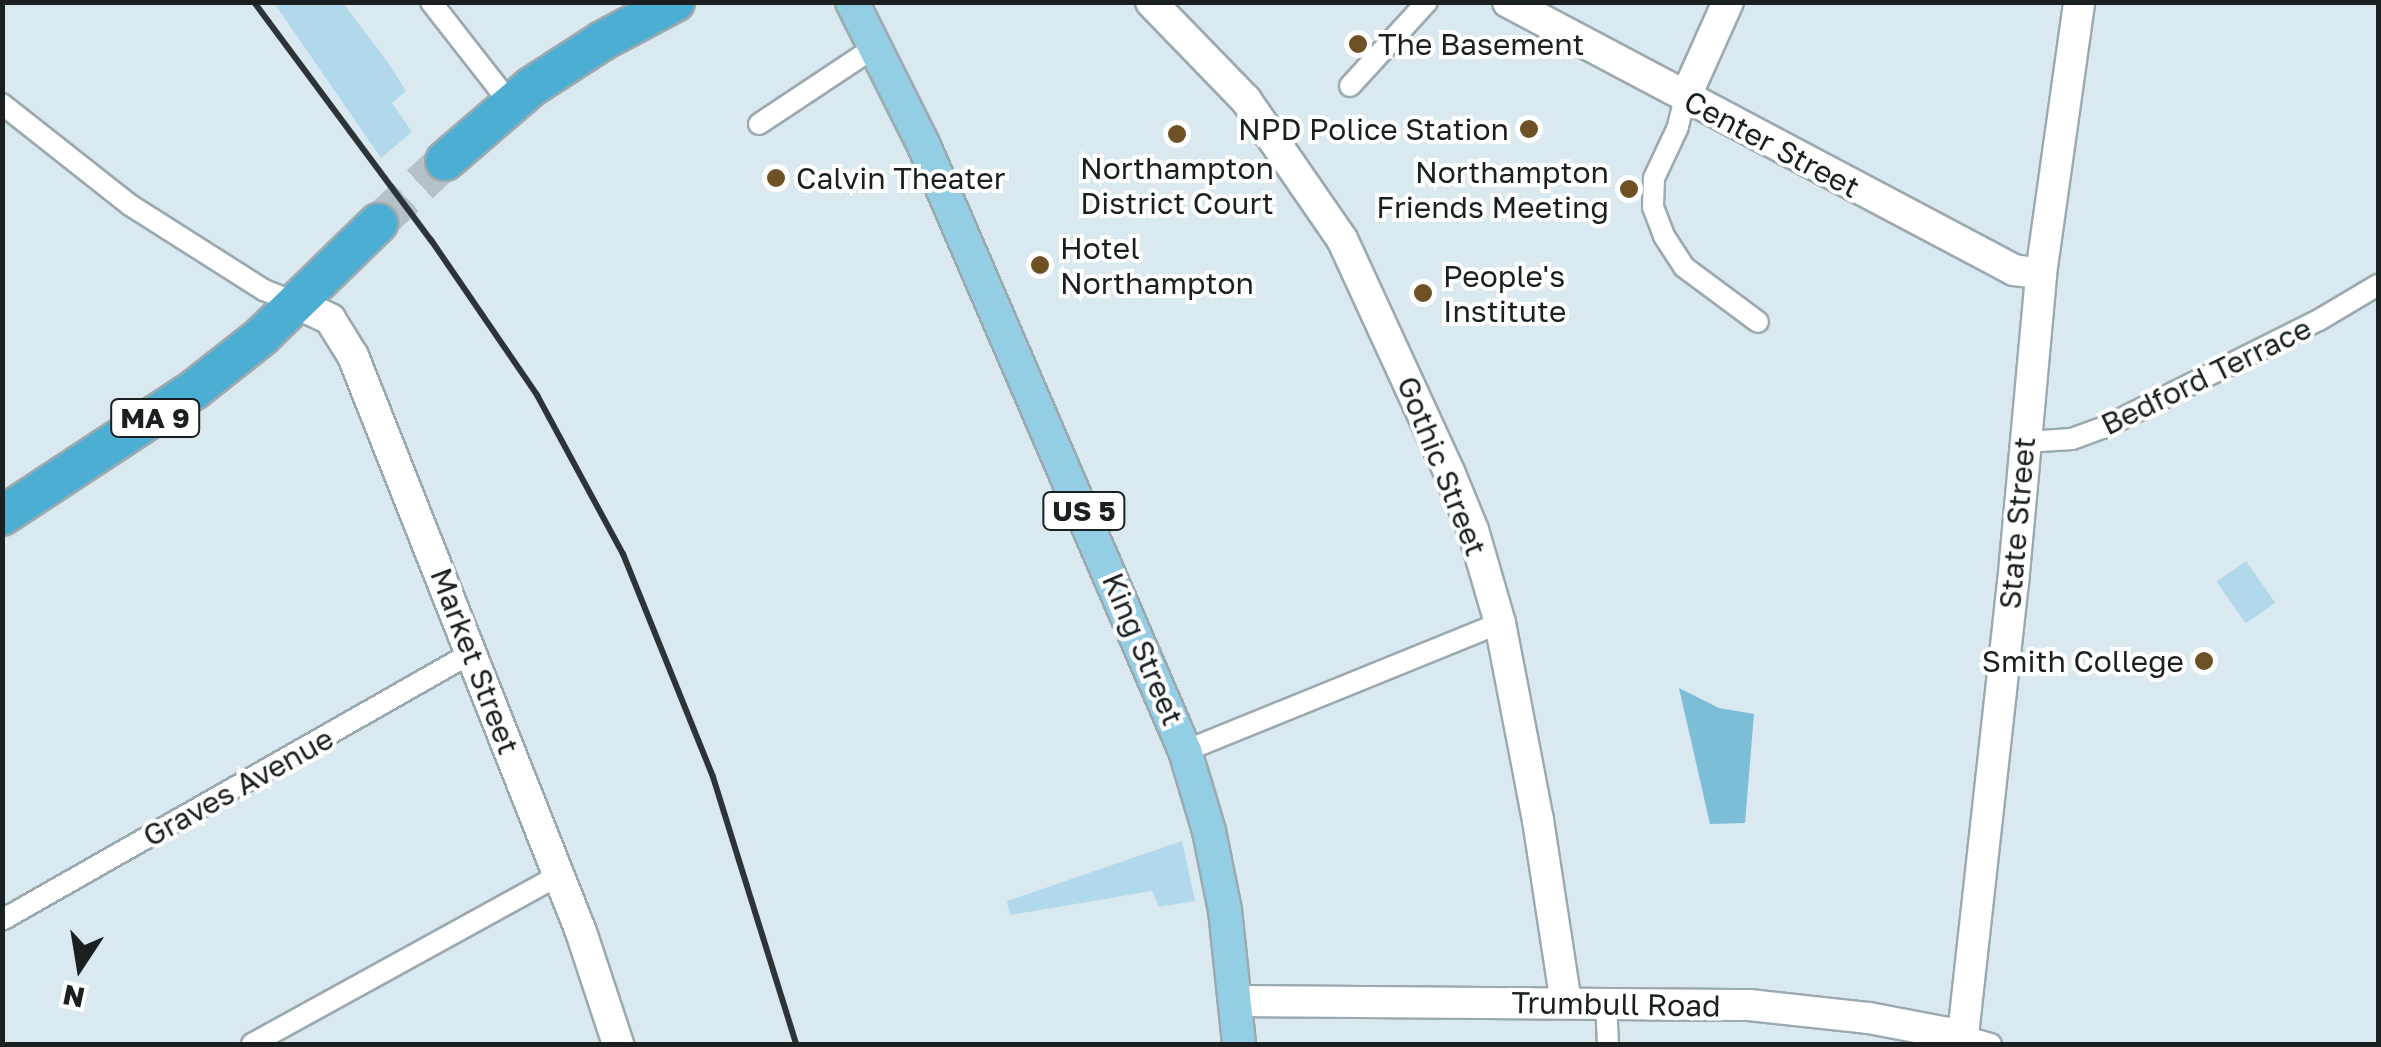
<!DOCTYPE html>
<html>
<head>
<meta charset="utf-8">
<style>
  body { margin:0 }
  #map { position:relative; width:2381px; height:1047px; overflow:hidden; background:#dae9ef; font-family:"Golos Text",sans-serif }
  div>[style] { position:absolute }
  .green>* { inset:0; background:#b2d9eb; transform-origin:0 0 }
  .forest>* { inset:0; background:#7cbdd8 }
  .highway-tunnel>* { height:38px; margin-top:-19px; transform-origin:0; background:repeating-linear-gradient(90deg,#b4c1c6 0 38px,transparent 0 57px) }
  .roads { filter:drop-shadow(2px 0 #9ba9b0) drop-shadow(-2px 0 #9ba9b0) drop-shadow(0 2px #9ba9b0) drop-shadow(0 -2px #9ba9b0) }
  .street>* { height:20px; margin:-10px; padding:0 10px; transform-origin:10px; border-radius:10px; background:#fff }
  .secondary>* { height:30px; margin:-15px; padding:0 15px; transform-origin:15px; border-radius:15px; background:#fff }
  .primary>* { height:32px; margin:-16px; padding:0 16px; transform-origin:16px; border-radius:16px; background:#94cee5 }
  .highway>* { height:38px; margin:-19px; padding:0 19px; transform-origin:19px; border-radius:19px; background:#4caed3 }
  .rail>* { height:6px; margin:-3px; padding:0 3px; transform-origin:3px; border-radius:3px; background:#2d3437 }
  .dots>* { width:28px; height:28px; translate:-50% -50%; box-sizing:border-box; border:5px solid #fff; border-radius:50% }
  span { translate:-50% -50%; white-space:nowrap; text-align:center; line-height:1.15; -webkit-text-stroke:8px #fff; paint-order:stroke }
  .shield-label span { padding:2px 8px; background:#fff; border:2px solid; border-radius:8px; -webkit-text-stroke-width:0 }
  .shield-label { font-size:28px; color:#1a2022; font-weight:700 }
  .poi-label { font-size:30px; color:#1a2022 }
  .left { translate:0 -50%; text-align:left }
  .right { translate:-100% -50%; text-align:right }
  .street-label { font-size:30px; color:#1a2022 }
  .frame { position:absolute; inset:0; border:5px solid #1a2022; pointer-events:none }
  .north { position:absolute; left:30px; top:917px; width:100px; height:100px; -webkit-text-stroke:8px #fff; paint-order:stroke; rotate:192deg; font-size:28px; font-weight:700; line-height:40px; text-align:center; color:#1a2022 }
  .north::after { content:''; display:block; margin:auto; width:35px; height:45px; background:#1a2022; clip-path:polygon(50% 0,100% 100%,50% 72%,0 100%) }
</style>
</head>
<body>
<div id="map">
  <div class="green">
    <div style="clip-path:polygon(274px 3px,343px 3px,389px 64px,406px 91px,392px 103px,412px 132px,381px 158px)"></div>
    <div style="left:2246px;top:561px;width:51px;height:36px;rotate:55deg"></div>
    <div style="clip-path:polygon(1182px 841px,1195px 901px,1159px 907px,1152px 891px,1010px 915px,1007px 901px)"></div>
  </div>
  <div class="forest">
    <div style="clip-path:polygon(1679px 688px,1719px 708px,1754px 714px,1745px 823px,1710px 824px)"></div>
  </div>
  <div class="highway-tunnel">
    <div style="left:378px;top:223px;width:91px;rotate:-42.8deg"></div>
  </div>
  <div class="roads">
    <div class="street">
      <div style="left:431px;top:2px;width:128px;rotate:52deg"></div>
      <div style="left:1350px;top:86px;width:114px;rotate:-47.5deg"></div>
      <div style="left:1685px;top:98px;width:30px;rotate:104deg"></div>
      <div style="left:1678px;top:127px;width:56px;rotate:115.2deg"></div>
      <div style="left:1654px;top:178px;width:29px;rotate:92deg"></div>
      <div style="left:1653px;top:207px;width:31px;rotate:69deg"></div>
      <div style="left:1664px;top:236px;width:37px;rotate:57deg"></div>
      <div style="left:1684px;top:267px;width:92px;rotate:36.6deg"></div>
      <div style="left:2px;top:104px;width:163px;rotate:38.3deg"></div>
      <div style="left:130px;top:205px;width:159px;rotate:32.4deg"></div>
      <div style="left:264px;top:290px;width:35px;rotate:22deg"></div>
      <div style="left:759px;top:124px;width:139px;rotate:-33.6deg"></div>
      <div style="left:2025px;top:442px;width:47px;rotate:-3.7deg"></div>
      <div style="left:2072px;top:439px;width:33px;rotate:-20deg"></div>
      <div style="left:2103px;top:428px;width:241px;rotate:-26.6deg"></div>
      <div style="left:2319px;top:320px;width:69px;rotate:-30.7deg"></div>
      <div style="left:1185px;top:751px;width:340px;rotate:-22.1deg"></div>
      <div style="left:2px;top:920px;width:542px;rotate:-29.64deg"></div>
      <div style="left:1606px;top:1003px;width:41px;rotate:87.2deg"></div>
      <div style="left:1963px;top:1036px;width:29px;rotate:16deg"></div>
      <div style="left:252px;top:1044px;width:349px;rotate:-28.8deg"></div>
    </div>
    <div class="secondary">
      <div style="left:1151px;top:2px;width:136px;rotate:45.9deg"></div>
      <div style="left:1246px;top:100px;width:169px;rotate:55.4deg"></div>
      <div style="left:1342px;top:239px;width:259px;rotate:65.3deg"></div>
      <div style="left:1450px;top:474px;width:61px;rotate:67.7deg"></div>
      <div style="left:1473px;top:530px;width:97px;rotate:73.8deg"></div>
      <div style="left:1500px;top:623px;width:201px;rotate:79.1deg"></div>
      <div style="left:1538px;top:820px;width:184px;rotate:81.3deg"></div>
      <div style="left:1508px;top:2px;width:573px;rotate:27.91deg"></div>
      <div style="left:2014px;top:270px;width:27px;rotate:8deg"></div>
      <div style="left:1685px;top:98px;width:105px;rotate:-65.9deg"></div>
      <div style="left:296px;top:303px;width:38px;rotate:25deg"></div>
      <div style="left:330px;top:319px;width:44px;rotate:58.1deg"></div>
      <div style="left:353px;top:356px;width:619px;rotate:68.4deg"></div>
      <div style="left:581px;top:932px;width:118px;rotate:71.7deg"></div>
      <div style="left:1237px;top:1001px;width:512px;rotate:0.45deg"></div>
      <div style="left:1749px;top:1005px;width:121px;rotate:6.2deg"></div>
      <div style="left:1869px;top:1018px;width:96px;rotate:10.8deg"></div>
      <div style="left:1962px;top:1044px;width:463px;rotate:-83.7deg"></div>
      <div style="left:2013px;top:584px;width:311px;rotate:-84.8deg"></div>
      <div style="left:2041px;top:274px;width:275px;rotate:-82deg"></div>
    </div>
    <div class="primary">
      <div style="left:852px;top:2px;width:161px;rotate:63.4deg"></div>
      <div style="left:924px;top:146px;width:659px;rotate:66.66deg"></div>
      <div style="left:1185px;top:751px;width:84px;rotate:73.3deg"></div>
      <div style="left:1209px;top:831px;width:81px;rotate:78.6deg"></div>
      <div style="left:1225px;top:910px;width:135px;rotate:84deg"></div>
    </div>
    <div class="highway">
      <div style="left:445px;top:161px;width:113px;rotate:-40.7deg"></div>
      <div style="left:531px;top:87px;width:85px;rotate:-32.9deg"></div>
      <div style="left:602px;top:41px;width:83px;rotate:-28.1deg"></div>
      <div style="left:2px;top:516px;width:231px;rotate:-33.3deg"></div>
      <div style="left:195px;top:389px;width:85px;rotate:-38.3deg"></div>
      <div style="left:262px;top:336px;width:162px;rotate:-44.2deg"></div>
    </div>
  </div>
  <div class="rail">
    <div style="left:254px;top:2px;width:297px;rotate:53.4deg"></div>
    <div style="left:431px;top:240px;width:188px;rotate:55.6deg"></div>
    <div style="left:537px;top:395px;width:181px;rotate:61.6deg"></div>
    <div style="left:623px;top:554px;width:240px;rotate:68deg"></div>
    <div style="left:713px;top:777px;width:280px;rotate:72.7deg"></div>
  </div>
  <div class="dots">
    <div style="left:1358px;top:44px;background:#6e5125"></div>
    <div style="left:1529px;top:129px;background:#6e5125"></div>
    <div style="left:1177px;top:134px;background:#6e5125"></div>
    <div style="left:776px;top:178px;background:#6e5125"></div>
    <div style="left:1629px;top:189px;background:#6e5125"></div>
    <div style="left:1040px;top:265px;background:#6e5125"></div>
    <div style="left:1423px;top:293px;background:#6e5125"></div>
    <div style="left:2204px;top:661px;background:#6e5125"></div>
  </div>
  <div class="shield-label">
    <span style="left:155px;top:418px">MA 9</span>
    <span style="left:1084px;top:511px">US 5</span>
  </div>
  <div class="poi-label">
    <span class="left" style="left:1378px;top:44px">The Basement</span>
    <span class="right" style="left:1509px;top:129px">NPD Police Station</span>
    <span style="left:1177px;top:185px">Northampton<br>District Court</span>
    <span class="right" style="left:1609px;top:189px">Northampton<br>Friends Meeting</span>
    <span class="left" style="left:796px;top:178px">Calvin Theater</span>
    <span class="left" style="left:1060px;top:265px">Hotel<br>Northampton</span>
    <span class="left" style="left:1443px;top:293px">People's<br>Institute</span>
    <span class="right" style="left:2184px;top:661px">Smith College</span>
  </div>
  <div class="street-label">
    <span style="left:1772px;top:144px;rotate:28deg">Center Street</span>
    <span style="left:2206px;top:376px;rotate:-26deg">Bedford Terrace</span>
    <span style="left:1442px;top:466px;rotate:68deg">Gothic Street</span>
    <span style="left:2017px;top:523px;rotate:-85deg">State Street</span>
    <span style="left:1143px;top:649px;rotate:67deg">King Street</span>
    <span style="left:475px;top:661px;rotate:69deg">Market Street</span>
    <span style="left:238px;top:787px;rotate:-29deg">Graves Avenue</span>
    <span style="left:1616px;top:1004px;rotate:1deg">Trumbull Road</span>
  </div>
  <div class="frame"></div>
  <div class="north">N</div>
</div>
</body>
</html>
